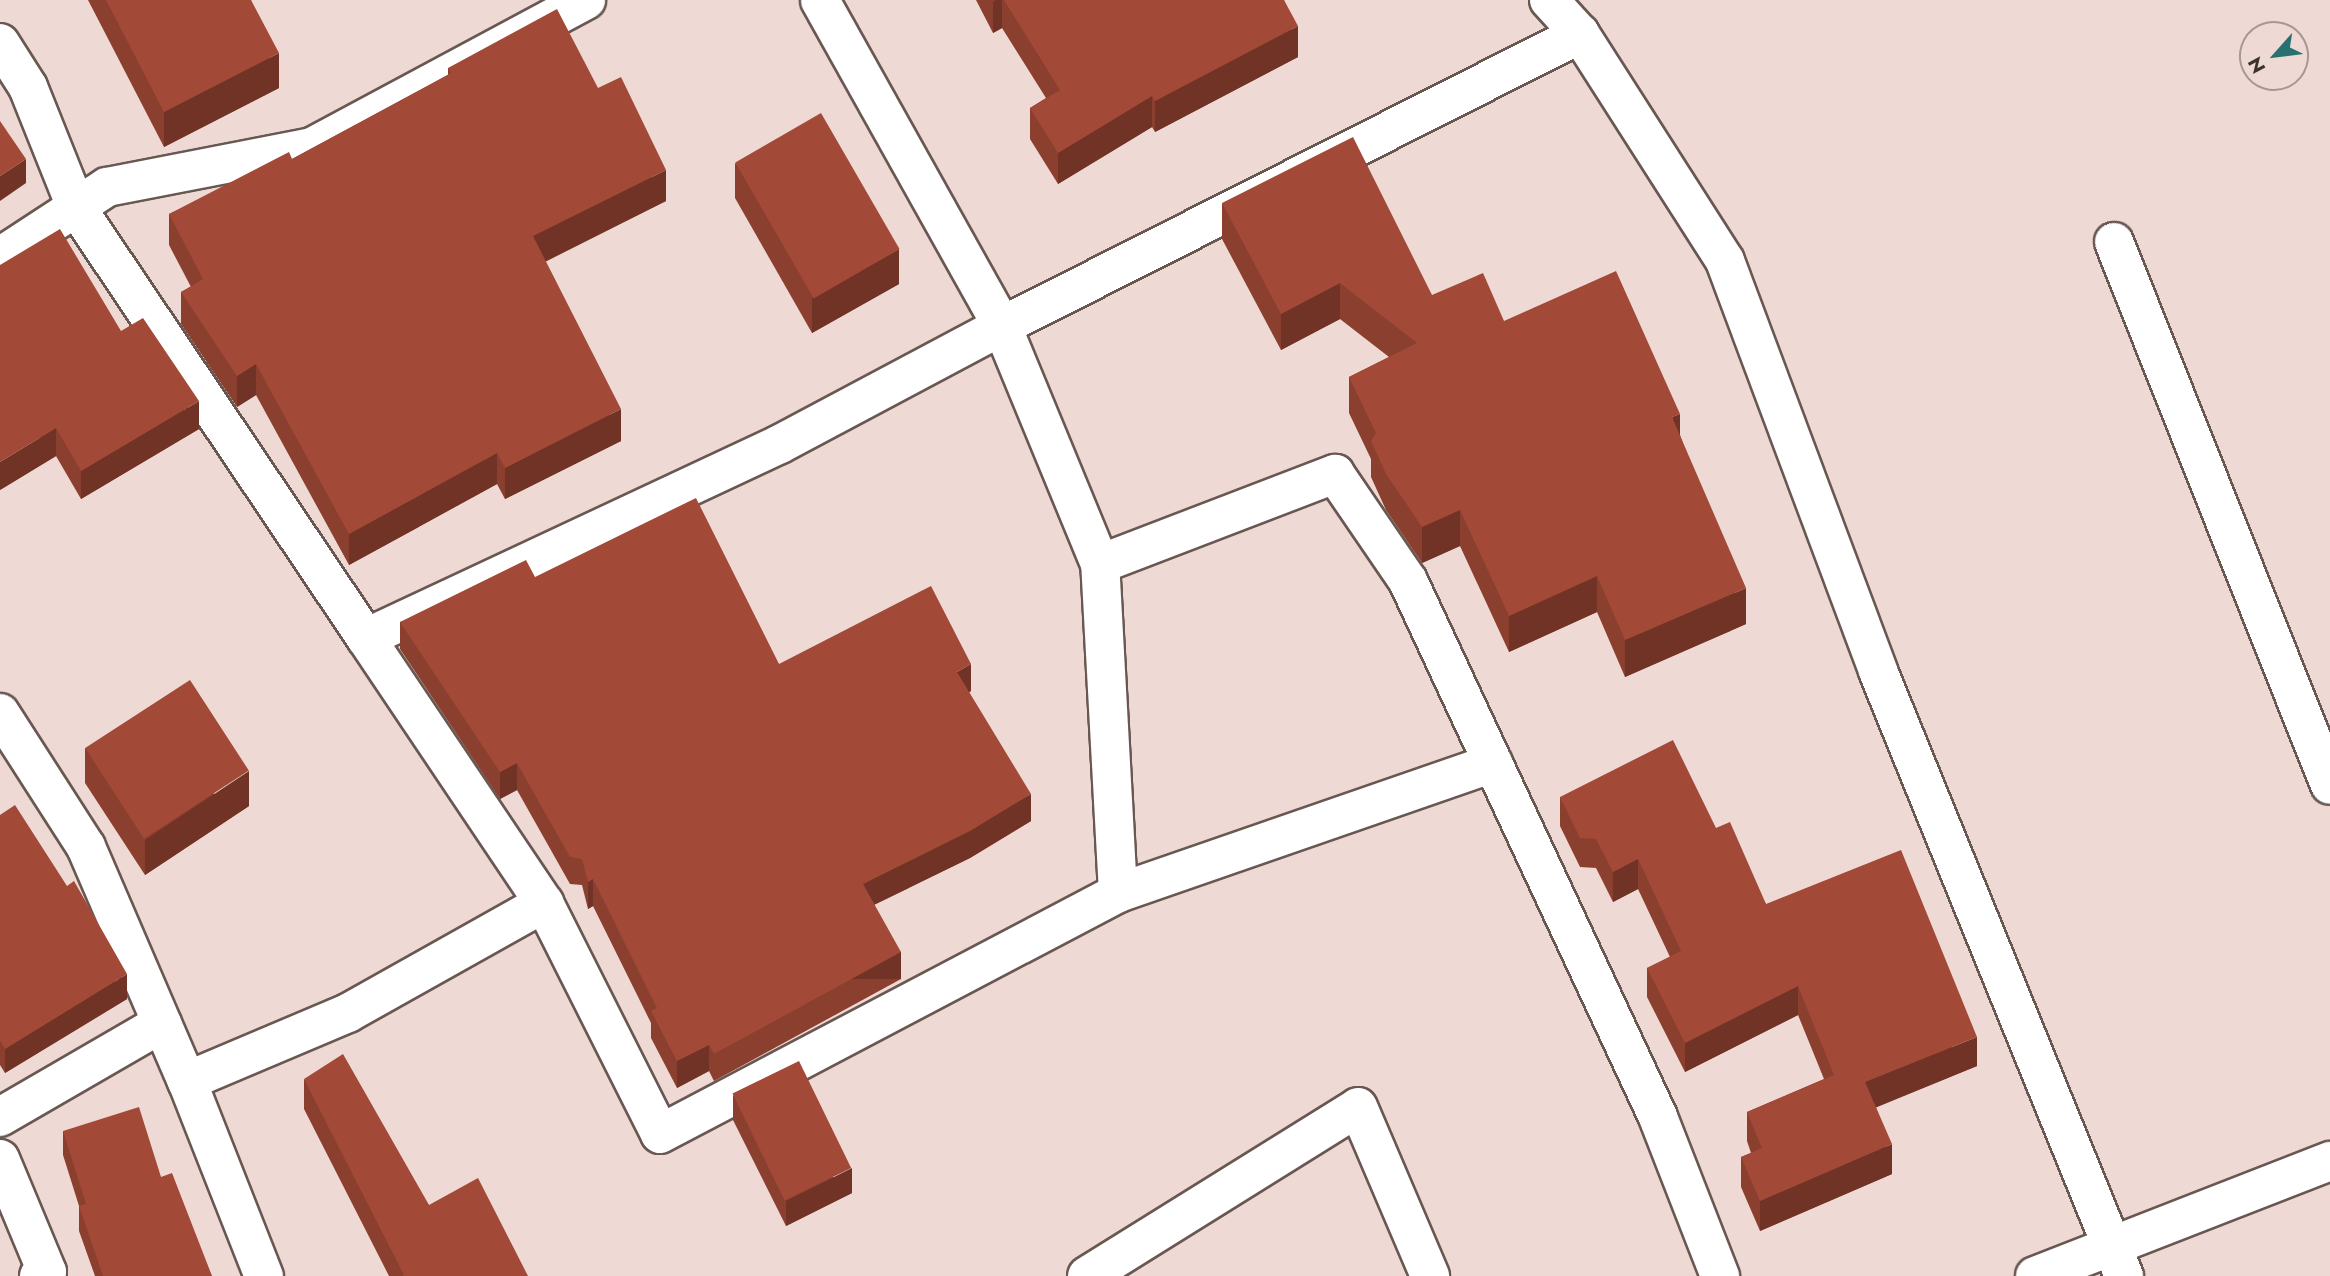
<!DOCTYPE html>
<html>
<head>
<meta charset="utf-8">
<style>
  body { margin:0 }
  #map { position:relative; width:2330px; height:1276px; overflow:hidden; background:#efd9d4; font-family:Jost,sans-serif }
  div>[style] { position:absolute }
  .roads { filter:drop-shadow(2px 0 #695752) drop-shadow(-2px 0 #695752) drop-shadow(0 2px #695752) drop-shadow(0 -2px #695752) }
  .minor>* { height:38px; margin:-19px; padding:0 19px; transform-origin:19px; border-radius:19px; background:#fff }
  .wall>* { inset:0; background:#8b3f2f }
  .shaded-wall>* { inset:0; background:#713326; transform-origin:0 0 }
  .building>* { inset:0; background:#a24937; transform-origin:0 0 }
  span { translate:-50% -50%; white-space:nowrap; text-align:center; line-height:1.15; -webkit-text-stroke:7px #efd9d4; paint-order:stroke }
  .north { position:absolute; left:2239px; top:21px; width:70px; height:70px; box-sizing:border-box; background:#efd9d4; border:2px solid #a79793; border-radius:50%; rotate:242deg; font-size:19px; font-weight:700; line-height:28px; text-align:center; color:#3c3331 }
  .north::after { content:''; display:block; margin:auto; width:24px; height:32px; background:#277171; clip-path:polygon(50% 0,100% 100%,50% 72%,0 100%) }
</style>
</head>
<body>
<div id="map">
  <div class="roads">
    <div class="minor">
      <div style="left:1549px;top:0;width:46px;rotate:47.6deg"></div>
      <div style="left:1580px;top:34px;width:269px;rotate:57.4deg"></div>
      <div style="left:1725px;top:261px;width:438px;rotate:69.5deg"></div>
      <div style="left:1878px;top:671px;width:653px;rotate:67.87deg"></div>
      <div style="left:0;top:43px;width:52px;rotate:57.5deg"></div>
      <div style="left:28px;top:87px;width:129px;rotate:68.2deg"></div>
      <div style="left:76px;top:207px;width:519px;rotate:56.07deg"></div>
      <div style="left:366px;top:638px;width:457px;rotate:-25.1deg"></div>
      <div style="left:780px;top:444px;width:251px;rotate:-28deg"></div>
      <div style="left:1002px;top:326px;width:648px;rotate:-26.8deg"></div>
      <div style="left:2114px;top:242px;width:584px;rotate:68.31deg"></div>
      <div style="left:0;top:257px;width:128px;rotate:-33.2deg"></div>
      <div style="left:107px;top:187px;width:209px;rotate:-11deg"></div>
      <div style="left:312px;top:147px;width:311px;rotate:-28.2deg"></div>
      <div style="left:1100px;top:564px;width:252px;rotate:-21deg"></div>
      <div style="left:1335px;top:474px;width:130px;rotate:55.7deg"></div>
      <div style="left:1408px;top:581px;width:591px;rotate:64.99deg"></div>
      <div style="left:1658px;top:1117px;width:171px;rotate:68.7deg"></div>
      <div style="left:366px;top:638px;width:319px;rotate:56.1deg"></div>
      <div style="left:0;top:713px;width:159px;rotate:57.3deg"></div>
      <div style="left:86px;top:847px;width:255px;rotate:66.7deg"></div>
      <div style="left:187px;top:1081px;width:175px;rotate:-22.9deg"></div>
      <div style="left:348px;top:1013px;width:225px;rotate:-29.3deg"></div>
      <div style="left:544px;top:903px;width:258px;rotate:63.3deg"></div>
      <div style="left:660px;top:1134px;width:518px;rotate:-27.75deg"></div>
      <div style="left:1118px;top:893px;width:329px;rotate:-93.1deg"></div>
      <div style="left:1100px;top:564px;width:257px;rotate:-112.4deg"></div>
      <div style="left:1002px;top:326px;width:373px;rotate:-119.2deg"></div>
      <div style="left:1118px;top:893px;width:397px;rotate:-19.1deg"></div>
      <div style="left:187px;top:1081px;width:210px;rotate:68.5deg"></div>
      <div style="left:0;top:1117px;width:187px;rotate:-30.1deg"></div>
      <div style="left:0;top:1159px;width:122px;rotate:67.4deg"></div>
      <div style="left:47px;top:1272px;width:9px;rotate:153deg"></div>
      <div style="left:1087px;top:1276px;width:319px;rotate:-31.9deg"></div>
      <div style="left:1358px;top:1107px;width:184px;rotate:66.9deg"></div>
      <div style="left:2035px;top:1276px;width:317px;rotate:-21.3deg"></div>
    </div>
  </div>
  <div class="wall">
    <div style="clip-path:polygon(88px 0,251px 0,279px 88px,164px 147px)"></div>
    <div style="clip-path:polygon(976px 0,1284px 0,1298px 57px,1155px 132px,1152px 127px,1058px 184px,1030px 139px,1030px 108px,1046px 98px,1002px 28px,993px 33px)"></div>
    <div style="clip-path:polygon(448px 68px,598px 88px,666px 201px,545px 261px,621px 441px,505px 499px,497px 484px,349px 565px,256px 395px,237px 407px,181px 324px,181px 292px,191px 287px,169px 245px,169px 214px,292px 159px,448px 75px)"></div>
    <div style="clip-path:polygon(735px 163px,899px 284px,812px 333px,735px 198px)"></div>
    <div style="clip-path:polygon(1222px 203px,1432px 295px,1504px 321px,1680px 435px,1746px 624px,1625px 677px,1597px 612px,1509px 652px,1460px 546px,1422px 563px,1386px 510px,1371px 477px,1371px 459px,1349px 413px,1349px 377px,1389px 357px,1340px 319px,1281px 350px,1222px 239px)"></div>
    <div style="clip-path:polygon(121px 331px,199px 429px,81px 499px,56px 456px,0 490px)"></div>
    <div style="clip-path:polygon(535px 577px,779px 664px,971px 691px,969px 692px,1031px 821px,970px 858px,874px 905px,901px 979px,714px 1081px,709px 1071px,677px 1088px,651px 1038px,651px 1023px,593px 906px,588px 909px,582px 885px,570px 884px,517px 790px,500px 799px,400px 649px,400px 622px)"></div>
    <div style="clip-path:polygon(85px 748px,249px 806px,145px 875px,85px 783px)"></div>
    <div style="clip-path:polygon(1560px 797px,1716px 828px,1766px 904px,1977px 1066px,1876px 1107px,1892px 1174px,1760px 1231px,1741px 1187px,1741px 1157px,1751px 1153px,1747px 1141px,1747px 1112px,1824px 1079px,1798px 1015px,1685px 1072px,1647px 997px,1647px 968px,1670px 957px,1638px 889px,1613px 902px,1596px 868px,1580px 867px,1560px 826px)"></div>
    <div style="clip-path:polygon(0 815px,127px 999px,5px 1073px,0 1065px)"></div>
    <div style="clip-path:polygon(304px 1079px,429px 1205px,528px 1276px,389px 1276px,304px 1109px)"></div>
    <div style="clip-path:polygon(733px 1095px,852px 1193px,786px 1226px,733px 1120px)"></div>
    <div style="clip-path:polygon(63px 1131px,161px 1177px,212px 1276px,95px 1276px,79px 1231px,79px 1206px,63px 1155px)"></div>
  </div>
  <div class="shaded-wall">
    <div style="clip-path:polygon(996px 0,1002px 0,1002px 28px,993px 33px,993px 2px)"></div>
    <div style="clip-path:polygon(1298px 26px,1298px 57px,1155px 132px,1155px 101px)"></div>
    <div style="clip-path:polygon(279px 53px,279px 88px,164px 147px,164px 112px)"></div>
    <div style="clip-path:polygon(1152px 96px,1152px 127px,1058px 184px,1058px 153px)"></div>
    <div style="clip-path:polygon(26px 159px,26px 183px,0 201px,0 176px)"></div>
    <div style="clip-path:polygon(666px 170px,666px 201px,533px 268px,533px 236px)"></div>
    <div style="clip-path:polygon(899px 249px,899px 284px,812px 333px,812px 298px)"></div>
    <div style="clip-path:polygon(1340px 283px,1340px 319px,1281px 350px,1281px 314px)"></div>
    <div style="clip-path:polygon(256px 364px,256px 395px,237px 407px,237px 376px)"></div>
    <div style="clip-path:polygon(199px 401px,199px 429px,81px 499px,81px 471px)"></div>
    <div style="clip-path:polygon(621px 409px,621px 441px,505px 499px,505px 468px)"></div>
    <div style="clip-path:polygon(1680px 414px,1680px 450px,1672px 417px)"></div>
    <div style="clip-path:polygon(56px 428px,56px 456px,0 490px,0 462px)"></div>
    <div style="clip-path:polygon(497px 453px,497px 484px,349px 565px,349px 534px)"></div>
    <div style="clip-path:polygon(1460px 510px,1460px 546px,1422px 563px,1422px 527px)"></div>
    <div style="clip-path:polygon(1597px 576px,1597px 612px,1509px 652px,1509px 616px)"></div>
    <div style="clip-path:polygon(1746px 588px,1746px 624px,1625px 677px,1625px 640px)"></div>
    <div style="clip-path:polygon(971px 664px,971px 691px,957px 699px,957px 672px)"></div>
    <div style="clip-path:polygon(517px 763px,517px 790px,500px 799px,500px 772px)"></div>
    <div style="clip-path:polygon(249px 771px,249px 806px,145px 875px,145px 840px)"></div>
    <div style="clip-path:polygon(1031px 794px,1031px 821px,970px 858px,863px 910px,863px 884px)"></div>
    <div style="clip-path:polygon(1638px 859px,1638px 889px,1613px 902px,1613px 872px)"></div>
    <div style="clip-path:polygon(593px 879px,593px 906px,588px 909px,588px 882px)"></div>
    <div style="left:901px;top:952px;width:27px;height:213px;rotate:90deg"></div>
    <div style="clip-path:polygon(127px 974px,127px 999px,5px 1073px,5px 1049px)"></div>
    <div style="clip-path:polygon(1798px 986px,1798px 1015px,1685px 1072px,1685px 1043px)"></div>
    <div style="clip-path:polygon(1977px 1037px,1977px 1066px,1865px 1112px,1865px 1082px)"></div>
    <div style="clip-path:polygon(709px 1045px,709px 1071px,677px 1088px,677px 1061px)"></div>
    <div style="clip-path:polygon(1892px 1144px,1892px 1174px,1760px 1231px,1760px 1201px)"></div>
    <div style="clip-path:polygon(852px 1168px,852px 1193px,786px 1226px,786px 1201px)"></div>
  </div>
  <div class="building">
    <div style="clip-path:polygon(106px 0,251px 0,279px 53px,164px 112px)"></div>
    <div style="clip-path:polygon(1004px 0,1284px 0,1298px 26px,1155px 101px,1152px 96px,1058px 153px,1030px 108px,1060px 90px)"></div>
    <div style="clip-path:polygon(557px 9px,598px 88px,621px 77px,666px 170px,533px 236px,621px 409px,505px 468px,497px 453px,349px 534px,256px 364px,237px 376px,181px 292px,203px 279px,169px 214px,289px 152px,292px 159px,451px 73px,448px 68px)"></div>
    <div style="left:821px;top:113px;width:157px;height:99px;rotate:60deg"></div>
    <div style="clip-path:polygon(0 121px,26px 159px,0 176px)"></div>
    <div style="clip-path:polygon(1353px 137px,1432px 295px,1483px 273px,1504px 321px,1616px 271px,1680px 414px,1672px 417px,1746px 588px,1625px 640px,1597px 576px,1509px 616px,1460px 510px,1422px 527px,1386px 474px,1371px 441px,1376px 433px,1349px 377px,1417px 343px,1340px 283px,1281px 314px,1222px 203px)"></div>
    <div style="clip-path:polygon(60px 229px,121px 331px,143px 318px,199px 401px,81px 471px,56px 428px,0 462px,0 265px)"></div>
    <div style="clip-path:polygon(696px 498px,779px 664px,931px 586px,971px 664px,957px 672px,1031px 794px,970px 831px,863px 884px,901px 952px,714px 1054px,709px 1045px,677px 1061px,651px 1011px,657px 1008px,593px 879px,588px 882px,582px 859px,570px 857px,517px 763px,500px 772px,400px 622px,526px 560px,535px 577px)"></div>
    <div style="left:190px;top:680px;width:108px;height:125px;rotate:57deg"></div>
    <div style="clip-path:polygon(1673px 740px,1716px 828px,1730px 822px,1766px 904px,1901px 850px,1977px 1037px,1865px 1082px,1892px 1144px,1760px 1201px,1741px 1157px,1762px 1148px,1747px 1112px,1834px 1075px,1798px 986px,1685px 1043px,1647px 968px,1681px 951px,1638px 859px,1613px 872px,1596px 839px,1580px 838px,1560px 797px)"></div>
    <div style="clip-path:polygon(15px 805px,67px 886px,74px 881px,127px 974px,5px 1049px,0 1041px,0 815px)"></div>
    <div style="clip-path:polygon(343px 1054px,429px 1205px,478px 1178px,528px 1276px,403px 1276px,404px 1275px,304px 1079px)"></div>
    <div style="left:799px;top:1061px;width:119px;height:74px;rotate:64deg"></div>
    <div style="clip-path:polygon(139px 1107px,161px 1177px,172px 1173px,212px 1276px,103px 1276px,79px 1206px,86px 1204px,63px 1131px)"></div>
  </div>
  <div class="north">N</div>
</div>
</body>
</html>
